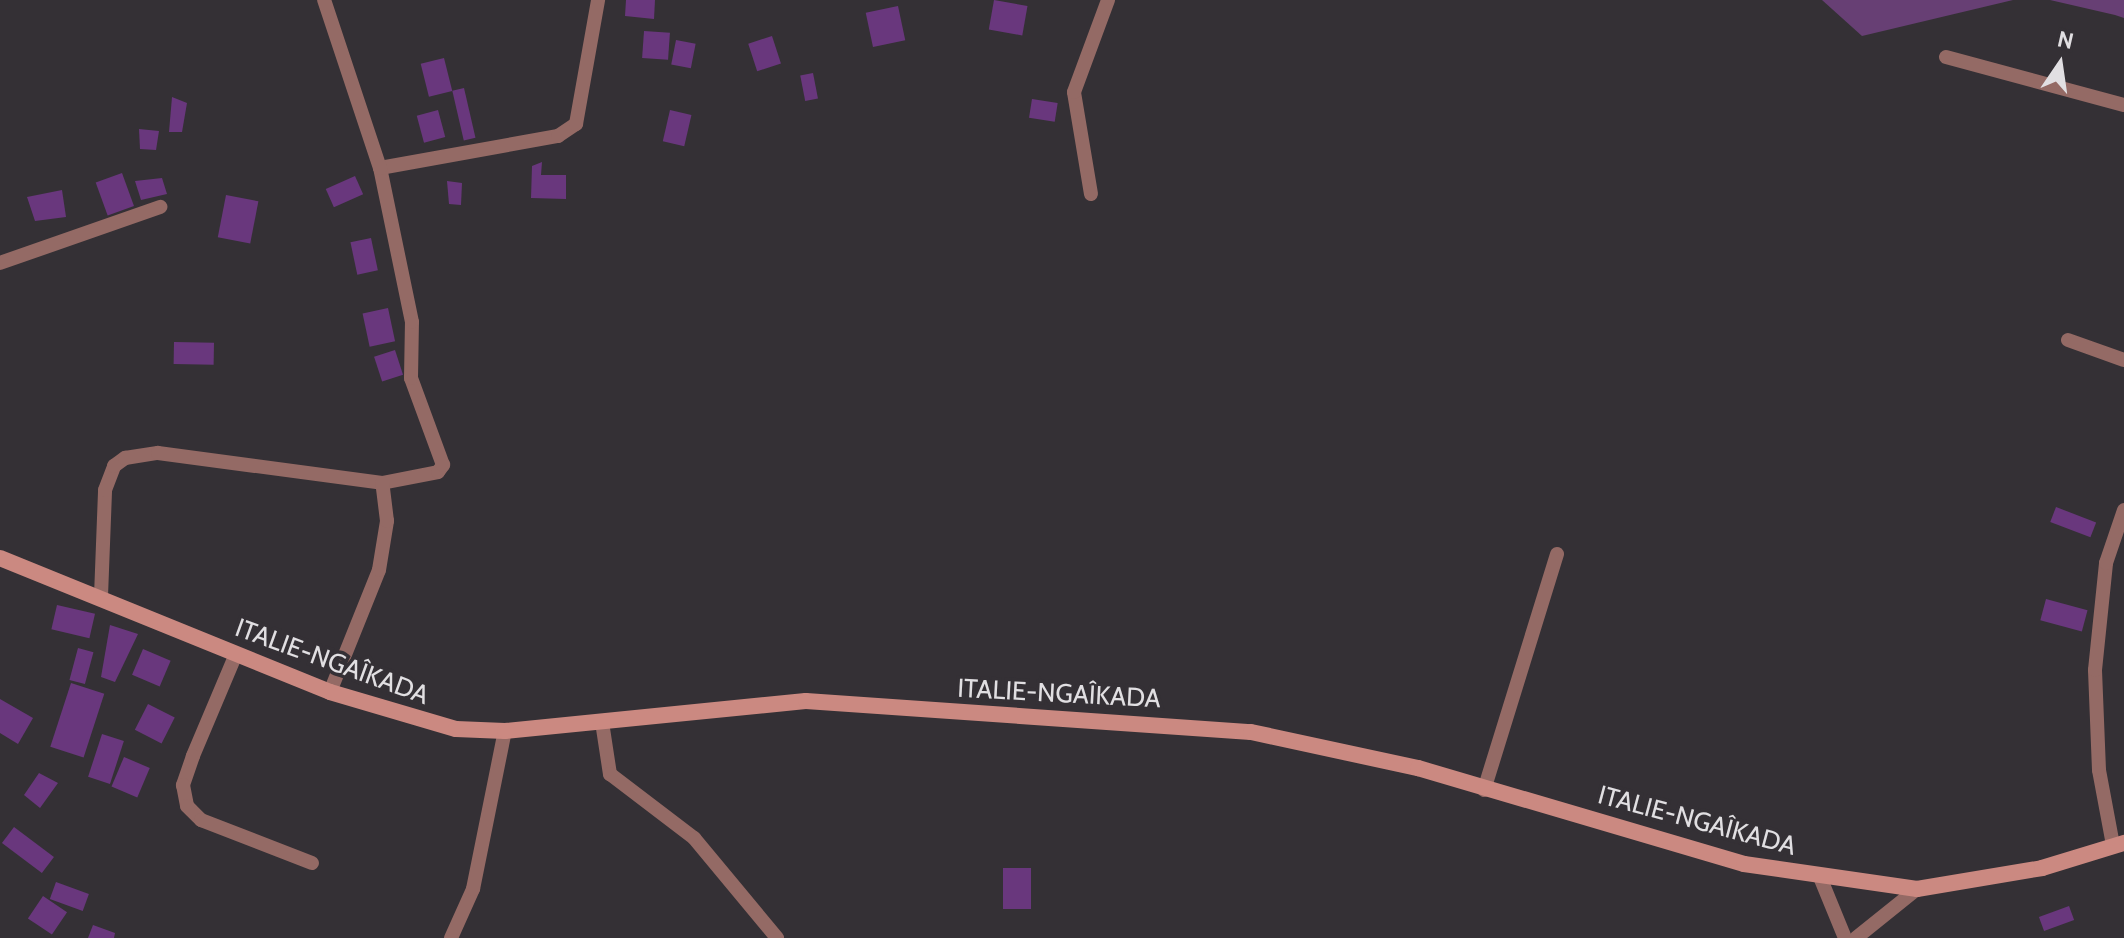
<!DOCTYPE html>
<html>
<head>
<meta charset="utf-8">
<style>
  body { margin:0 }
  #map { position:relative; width:2124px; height:938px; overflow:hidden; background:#343035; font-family:Cabin,sans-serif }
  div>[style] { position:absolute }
  .green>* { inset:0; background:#673f74 }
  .building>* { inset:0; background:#69377d; transform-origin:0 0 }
  .street>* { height:14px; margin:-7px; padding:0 7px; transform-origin:7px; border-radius:7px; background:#946a65 }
  .secondary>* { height:16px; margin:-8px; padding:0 8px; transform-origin:8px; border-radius:8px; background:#cb8981 }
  span { translate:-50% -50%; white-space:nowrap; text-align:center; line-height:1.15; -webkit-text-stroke:7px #343035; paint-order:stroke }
  .street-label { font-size:26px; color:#e1dfe2 }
  .north { position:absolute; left:2020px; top:24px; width:80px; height:80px; -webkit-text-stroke:6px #343035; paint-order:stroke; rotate:13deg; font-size:22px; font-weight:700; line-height:32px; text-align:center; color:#e1dfe2 }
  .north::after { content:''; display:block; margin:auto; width:28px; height:36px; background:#e1dfe2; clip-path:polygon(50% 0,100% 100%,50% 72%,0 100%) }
</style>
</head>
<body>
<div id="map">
  <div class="green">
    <div style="clip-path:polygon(1822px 0,2013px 0,1862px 36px)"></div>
    <div style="clip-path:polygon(2050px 0,2124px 0,2124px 18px,2115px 15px)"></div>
  </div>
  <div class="building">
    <div style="clip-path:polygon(626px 0,655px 0,654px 19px,625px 16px)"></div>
    <div style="left:994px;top:0;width:34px;height:30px;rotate:10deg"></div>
    <div style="left:898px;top:6px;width:35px;height:33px;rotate:78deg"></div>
    <div style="left:644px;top:31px;width:26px;height:27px;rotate:4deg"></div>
    <div style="left:772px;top:36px;width:29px;height:25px;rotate:72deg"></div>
    <div style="left:676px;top:40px;width:20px;height:25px;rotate:11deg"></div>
    <div style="left:444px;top:58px;width:34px;height:24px;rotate:76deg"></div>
    <div style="left:813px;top:73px;width:26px;height:13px;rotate:79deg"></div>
    <div style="left:464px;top:88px;width:51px;height:12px;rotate:77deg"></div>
    <div style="clip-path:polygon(172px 97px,187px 103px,182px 132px,169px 132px)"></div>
    <div style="left:1032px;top:99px;width:26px;height:19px;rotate:9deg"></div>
    <div style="left:438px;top:110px;width:28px;height:22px;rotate:75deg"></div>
    <div style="left:670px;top:110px;width:22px;height:32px;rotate:13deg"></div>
    <div style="clip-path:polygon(139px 129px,159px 131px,156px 150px,140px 149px)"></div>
    <div style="clip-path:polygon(542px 162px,541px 175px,566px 175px,566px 199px,531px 198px,532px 166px)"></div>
    <div style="left:122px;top:173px;width:35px;height:28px;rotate:70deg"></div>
    <div style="left:355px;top:176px;width:20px;height:32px;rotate:66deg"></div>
    <div style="clip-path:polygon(162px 178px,167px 194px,141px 200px,135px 181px)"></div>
    <div style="clip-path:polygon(447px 181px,462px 183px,461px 205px,449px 204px)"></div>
    <div style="clip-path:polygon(62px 190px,66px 217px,35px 221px,27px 197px)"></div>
    <div style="left:226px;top:195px;width:33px;height:43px;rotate:11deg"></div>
    <div style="left:371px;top:238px;width:33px;height:21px;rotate:78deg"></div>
    <div style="left:388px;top:308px;width:34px;height:26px;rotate:78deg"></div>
    <div style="left:174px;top:342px;width:40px;height:22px;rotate:1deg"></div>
    <div style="left:395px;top:350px;width:26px;height:22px;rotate:72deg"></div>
    <div style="left:2056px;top:507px;width:43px;height:16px;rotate:21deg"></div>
    <div style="left:2046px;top:599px;width:43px;height:22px;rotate:15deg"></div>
    <div style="left:57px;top:605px;width:39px;height:25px;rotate:13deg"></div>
    <div style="clip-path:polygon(110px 625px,138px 634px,115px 682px,101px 677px)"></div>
    <div style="left:78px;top:648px;width:16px;height:33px;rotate:15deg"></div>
    <div style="left:143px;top:649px;width:30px;height:28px;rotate:23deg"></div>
    <div style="left:71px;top:683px;width:35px;height:67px;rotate:18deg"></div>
    <div style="clip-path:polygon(0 699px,33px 718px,18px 744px,0 733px)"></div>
    <div style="left:148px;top:704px;width:30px;height:29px;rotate:27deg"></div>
    <div style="left:102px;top:734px;width:23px;height:45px;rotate:18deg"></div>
    <div style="left:124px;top:757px;width:28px;height:32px;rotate:23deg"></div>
    <div style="clip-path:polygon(39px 773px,58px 783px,40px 808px,24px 795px)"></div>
    <div style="left:14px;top:827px;width:50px;height:20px;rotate:37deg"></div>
    <div style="left:1003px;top:868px;width:28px;height:41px"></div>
    <div style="left:56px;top:882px;width:35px;height:18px;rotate:20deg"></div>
    <div style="left:43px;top:896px;width:29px;height:27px;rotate:34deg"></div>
    <div style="left:2069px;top:906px;width:15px;height:32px;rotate:70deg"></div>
    <div style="clip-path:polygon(93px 925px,115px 933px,114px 938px,88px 938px)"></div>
  </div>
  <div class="street">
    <div style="left:1946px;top:57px;width:184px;rotate:15.1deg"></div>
    <div style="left:380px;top:168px;width:181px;rotate:-10.2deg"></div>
    <div style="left:558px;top:136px;width:22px;rotate:-34deg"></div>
    <div style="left:576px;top:124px;width:126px;rotate:-79.9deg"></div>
    <div style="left:1091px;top:194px;width:103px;rotate:-99.5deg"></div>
    <div style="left:1074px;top:92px;width:98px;rotate:-69.7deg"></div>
    <div style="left:0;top:263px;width:170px;rotate:-19.3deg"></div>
    <div style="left:2068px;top:340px;width:59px;rotate:19.7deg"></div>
    <div style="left:101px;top:596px;width:106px;rotate:-87.8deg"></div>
    <div style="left:105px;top:490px;width:26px;rotate:-69deg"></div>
    <div style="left:114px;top:466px;width:14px;rotate:-36deg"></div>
    <div style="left:125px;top:458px;width:33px;rotate:-9deg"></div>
    <div style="left:158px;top:453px;width:226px;rotate:7.6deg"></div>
    <div style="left:382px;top:483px;width:57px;rotate:-11.1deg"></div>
    <div style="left:438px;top:472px;width:9px;rotate:-54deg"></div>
    <div style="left:443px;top:465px;width:93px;rotate:-110.2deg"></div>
    <div style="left:411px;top:378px;width:56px;rotate:-89deg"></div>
    <div style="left:412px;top:322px;width:157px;rotate:-101.7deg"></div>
    <div style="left:380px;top:168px;width:177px;rotate:-108.4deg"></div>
    <div style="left:236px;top:654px;width:111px;rotate:112.9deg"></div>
    <div style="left:193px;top:756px;width:31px;rotate:109deg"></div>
    <div style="left:183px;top:785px;width:21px;rotate:79deg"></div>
    <div style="left:187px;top:806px;width:20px;rotate:45deg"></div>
    <div style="left:201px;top:820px;width:119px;rotate:21.2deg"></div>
    <div style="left:330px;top:692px;width:131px;rotate:-68.1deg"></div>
    <div style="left:379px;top:570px;width:50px;rotate:-80.7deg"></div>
    <div style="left:387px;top:521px;width:38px;rotate:-97deg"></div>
    <div style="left:602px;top:722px;width:53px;rotate:81.3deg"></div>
    <div style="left:610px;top:774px;width:106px;rotate:37.3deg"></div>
    <div style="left:694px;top:838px;width:130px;rotate:50.3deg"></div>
    <div style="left:1484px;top:790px;width:247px;rotate:-72.8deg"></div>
    <div style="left:2113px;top:845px;width:76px;rotate:-100.6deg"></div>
    <div style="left:2099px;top:770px;width:100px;rotate:-92.3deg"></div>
    <div style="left:2095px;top:670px;width:108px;rotate:-84.1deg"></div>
    <div style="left:2106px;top:563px;width:56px;rotate:-71.2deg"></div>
    <div style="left:1820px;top:877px;width:66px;rotate:67.7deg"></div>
    <div style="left:451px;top:938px;width:54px;rotate:-65.8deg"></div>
    <div style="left:473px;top:889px;width:161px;rotate:-78.6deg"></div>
    <div style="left:1856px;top:938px;width:78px;rotate:-38.8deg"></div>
  </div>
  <div class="secondary">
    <div style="left:0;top:558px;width:356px;rotate:22.1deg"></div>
    <div style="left:330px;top:692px;width:131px;rotate:16.4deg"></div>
    <div style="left:456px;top:729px;width:49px;rotate:2.3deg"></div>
    <div style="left:505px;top:731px;width:302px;rotate:-5.7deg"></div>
    <div style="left:806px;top:701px;width:446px;rotate:4deg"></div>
    <div style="left:1251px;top:732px;width:171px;rotate:12.2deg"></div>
    <div style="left:1418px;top:768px;width:340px;rotate:16.4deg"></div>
    <div style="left:1744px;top:864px;width:175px;rotate:8.2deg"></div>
    <div style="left:1917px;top:889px;width:127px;rotate:-9.5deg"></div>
    <div style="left:2042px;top:868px;width:86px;rotate:-17deg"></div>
  </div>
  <div class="street-label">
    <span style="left:332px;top:662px;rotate:20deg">ITALIE-NGAÎKADA</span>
    <span style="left:1059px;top:694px;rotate:3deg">ITALIE-NGAÎKADA</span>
    <span style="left:1697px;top:821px;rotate:15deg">ITALIE-NGAÎKADA</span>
  </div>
  <div class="north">N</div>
</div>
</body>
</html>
